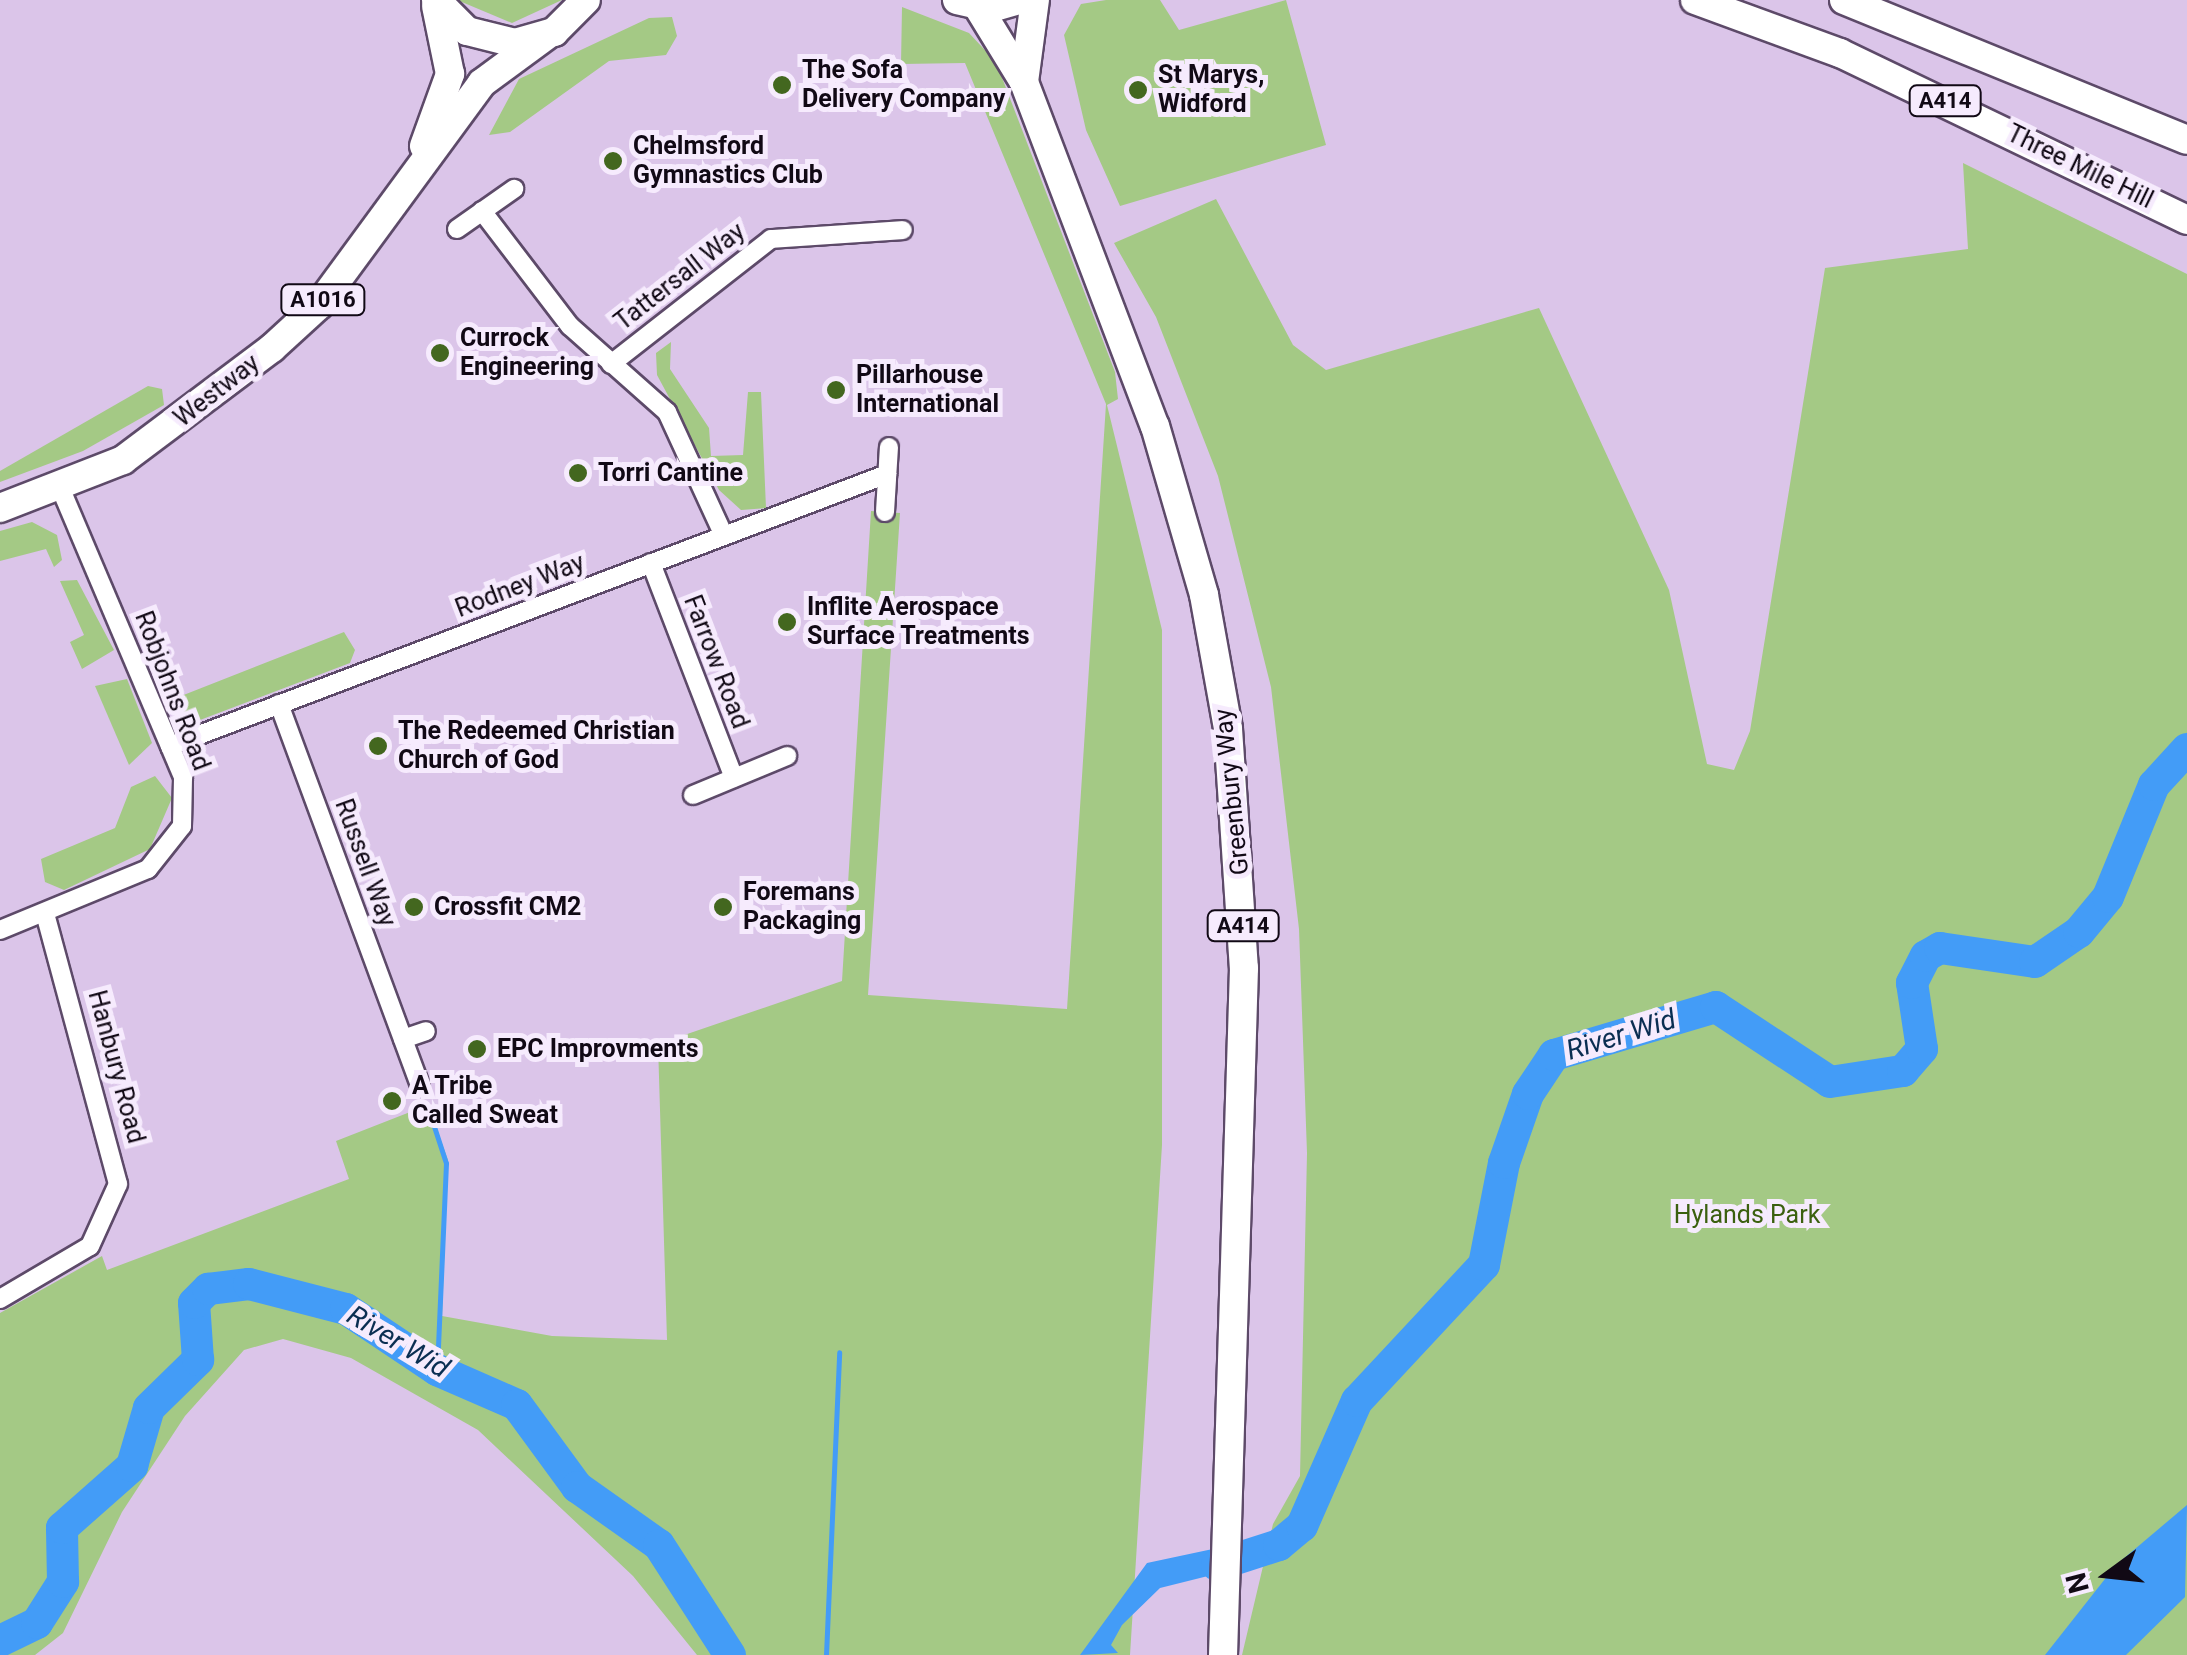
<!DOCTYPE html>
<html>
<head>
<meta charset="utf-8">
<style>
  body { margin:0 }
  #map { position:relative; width:2187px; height:1655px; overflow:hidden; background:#dbc5e9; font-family:Roboto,sans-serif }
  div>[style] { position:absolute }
  .green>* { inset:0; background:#a4c985 }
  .water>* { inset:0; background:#439cf7 }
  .stream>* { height:5px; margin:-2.5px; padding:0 2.5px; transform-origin:2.5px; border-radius:2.5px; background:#439cf7 }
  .river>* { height:32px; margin:-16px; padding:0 16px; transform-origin:16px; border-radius:16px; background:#439cf7 }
  .roads { filter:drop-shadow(2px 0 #5d4a69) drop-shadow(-2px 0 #5d4a69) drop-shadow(0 2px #5d4a69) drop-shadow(0 -2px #5d4a69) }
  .minor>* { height:18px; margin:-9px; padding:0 9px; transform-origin:9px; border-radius:9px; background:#fff }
  .primary>* { height:28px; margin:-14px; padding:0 14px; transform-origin:14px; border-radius:14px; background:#fff }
  .trunk>* { height:28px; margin:-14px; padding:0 14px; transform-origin:14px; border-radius:14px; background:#fff }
  .dots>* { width:28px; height:28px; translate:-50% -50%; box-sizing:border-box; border:5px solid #f6ebfd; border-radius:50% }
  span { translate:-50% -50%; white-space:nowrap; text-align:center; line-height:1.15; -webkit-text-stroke:10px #f6ebfd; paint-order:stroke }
  .shield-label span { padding:2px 8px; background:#f6ebfd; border:2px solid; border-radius:8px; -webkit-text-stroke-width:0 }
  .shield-label { font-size:22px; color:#110915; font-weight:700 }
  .poi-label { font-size:25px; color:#110915; font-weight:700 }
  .left { translate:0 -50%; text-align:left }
  .street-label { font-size:25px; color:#110915 }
  .park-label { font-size:25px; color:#3b600f }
  .water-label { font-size:28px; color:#0a2e52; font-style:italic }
  .north { position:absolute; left:2057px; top:1525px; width:100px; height:100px; -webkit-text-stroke:8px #f6ebfd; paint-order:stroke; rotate:255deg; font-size:28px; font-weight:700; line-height:40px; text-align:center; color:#110915 }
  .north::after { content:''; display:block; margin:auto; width:35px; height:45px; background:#110915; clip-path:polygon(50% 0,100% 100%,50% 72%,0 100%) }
</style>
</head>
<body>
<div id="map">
  <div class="green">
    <div style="clip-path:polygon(457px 0,562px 0,512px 23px)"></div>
    <div style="clip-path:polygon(1106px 0,1160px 0,1179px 30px,1286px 0,1326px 145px,1120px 206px,1086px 130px,1064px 35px,1081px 4px)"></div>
    <div style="clip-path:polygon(902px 7px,969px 33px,996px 62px,1115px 372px,1118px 399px,1107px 405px,1162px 630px,1162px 1145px,1130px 1655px,697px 1655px,633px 1576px,478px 1430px,351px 1358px,283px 1339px,244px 1350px,185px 1416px,122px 1512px,63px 1633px,35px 1655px,0 1655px,0 1313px,102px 1256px,107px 1270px,349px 1179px,336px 1141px,428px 1105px,448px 1160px,442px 1316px,552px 1336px,667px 1340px,658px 1044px,842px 981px,871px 511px,900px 513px,868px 995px,1067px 1009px,1106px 404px,965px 63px,901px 64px)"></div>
    <div style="clip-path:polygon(672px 17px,677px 36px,666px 55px,609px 61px,510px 132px,489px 135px,519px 79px,649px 18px)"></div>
    <div style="clip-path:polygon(1963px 163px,2187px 274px,2187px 1655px,1242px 1655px,1273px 1524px,1300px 1476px,1307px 1153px,1299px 929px,1271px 687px,1218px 476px,1156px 317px,1114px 243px,1216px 199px,1293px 345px,1326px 370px,1539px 308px,1669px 590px,1707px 764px,1734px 770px,1750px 731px,1825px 268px,1968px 249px)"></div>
    <div style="clip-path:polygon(671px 342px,670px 369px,709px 428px,711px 456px,743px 455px,748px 392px,761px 392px,766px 508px,741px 510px,719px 490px,657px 375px,656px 353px)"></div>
    <div style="clip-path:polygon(148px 386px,162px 389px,164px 405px,83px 451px,0 482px,0 471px)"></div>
    <div style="clip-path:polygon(32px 522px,57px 535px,62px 560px,54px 567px,46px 549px,0 561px,0 531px)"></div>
    <div style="clip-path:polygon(77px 580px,114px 650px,82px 669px,70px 642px,84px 635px,60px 581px)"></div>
    <div style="clip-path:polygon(344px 632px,355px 650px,350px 663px,200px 720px,175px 715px,161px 691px,181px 696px)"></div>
    <div style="clip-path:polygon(127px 679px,152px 743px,129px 765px,95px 686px)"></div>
    <div style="clip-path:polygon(155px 776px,172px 798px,150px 849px,64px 890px,45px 882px,41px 859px,115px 828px,131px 787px)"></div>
  </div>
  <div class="water">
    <div style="clip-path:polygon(2187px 1505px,2185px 1597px,2126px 1655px,2045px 1655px,2116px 1565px)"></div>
    <div style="clip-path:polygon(1255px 1540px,1256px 1564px,1160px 1588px,1122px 1625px,1111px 1645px,1118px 1653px,1080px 1655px,1147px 1563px)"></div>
  </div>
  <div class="stream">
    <div style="left:427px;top:1105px;width:61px;rotate:71.9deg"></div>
    <div style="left:446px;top:1163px;width:207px;rotate:92.5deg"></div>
    <div style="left:826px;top:1655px;width:303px;rotate:-87.5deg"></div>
  </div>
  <div class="river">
    <div style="left:1217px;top:1565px;width:65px;rotate:-17.9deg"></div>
    <div style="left:1279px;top:1545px;width:30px;rotate:-40deg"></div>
    <div style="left:1302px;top:1526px;width:137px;rotate:-66.3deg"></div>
    <div style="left:1357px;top:1401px;width:186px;rotate:-47deg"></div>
    <div style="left:1484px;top:1265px;width:104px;rotate:-78.9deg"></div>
    <div style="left:1504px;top:1163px;width:73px;rotate:-70.8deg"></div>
    <div style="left:1528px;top:1094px;width:47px;rotate:-56.3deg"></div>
    <div style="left:1554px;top:1055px;width:169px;rotate:-16.5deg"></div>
    <div style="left:1716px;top:1007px;width:136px;rotate:33.3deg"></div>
    <div style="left:1830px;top:1082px;width:74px;rotate:-8.6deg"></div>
    <div style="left:1903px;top:1071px;width:29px;rotate:-49deg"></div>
    <div style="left:1922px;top:1049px;width:67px;rotate:-98.6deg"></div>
    <div style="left:1912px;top:983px;width:30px;rotate:-63deg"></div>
    <div style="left:1926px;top:956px;width:16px;rotate:-30deg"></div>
    <div style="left:1940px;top:948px;width:96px;rotate:8.4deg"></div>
    <div style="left:2035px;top:962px;width:53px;rotate:-34.3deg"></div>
    <div style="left:2079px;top:932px;width:45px;rotate:-50.4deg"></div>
    <div style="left:2108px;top:897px;width:121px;rotate:-67.7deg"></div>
    <div style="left:2154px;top:785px;width:49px;rotate:-47.5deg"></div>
    <div style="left:0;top:1641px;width:41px;rotate:-25.9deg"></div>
    <div style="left:37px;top:1623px;width:49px;rotate:-57.6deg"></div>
    <div style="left:63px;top:1582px;width:54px;rotate:-91.1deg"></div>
    <div style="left:62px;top:1528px;width:94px;rotate:-41.5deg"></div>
    <div style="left:132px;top:1466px;width:60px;rotate:-73.7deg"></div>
    <div style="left:149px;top:1408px;width:69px;rotate:-44.4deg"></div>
    <div style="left:198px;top:1360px;width:57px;rotate:-94deg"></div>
    <div style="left:194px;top:1303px;width:20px;rotate:-45deg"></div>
    <div style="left:208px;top:1289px;width:41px;rotate:-7deg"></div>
    <div style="left:249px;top:1284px;width:100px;rotate:14.5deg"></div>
    <div style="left:346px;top:1309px;width:110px;rotate:33.8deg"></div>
    <div style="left:437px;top:1370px;width:87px;rotate:23.6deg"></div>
    <div style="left:517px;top:1405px;width:102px;rotate:53.8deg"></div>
    <div style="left:577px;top:1487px;width:100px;rotate:35.3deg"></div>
    <div style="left:659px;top:1545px;width:131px;rotate:57.2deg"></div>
  </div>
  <div class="roads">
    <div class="minor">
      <div style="left:482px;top:211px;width:145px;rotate:52.6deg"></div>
      <div style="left:570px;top:326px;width:130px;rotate:41.6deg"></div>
      <div style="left:667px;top:412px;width:136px;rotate:65.3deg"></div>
      <div style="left:457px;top:229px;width:70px;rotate:-35.1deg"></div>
      <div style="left:611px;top:364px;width:203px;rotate:-38deg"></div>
      <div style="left:771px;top:239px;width:132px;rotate:-3.9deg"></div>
      <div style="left:885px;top:512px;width:65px;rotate:-86.5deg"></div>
      <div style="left:651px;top:563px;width:230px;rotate:68.9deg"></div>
      <div style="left:279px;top:704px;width:406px;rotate:69.7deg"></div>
      <div style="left:170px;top:746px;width:767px;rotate:-20.77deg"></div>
      <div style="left:693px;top:795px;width:102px;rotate:-22.5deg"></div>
      <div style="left:0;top:930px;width:160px;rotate:-22.4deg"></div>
      <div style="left:148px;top:869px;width:55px;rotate:-51.7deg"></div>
      <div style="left:182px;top:826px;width:49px;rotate:-88.8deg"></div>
      <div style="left:183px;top:777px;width:313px;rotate:-113deg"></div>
      <div style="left:403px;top:1039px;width:24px;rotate:-19deg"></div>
      <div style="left:0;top:1299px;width:104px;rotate:-30.5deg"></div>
      <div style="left:90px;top:1246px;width:68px;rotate:-65.7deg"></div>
      <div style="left:118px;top:1184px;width:281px;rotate:-105.1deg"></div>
    </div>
    <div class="primary">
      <div style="left:436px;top:0;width:44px;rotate:45deg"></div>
      <div style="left:467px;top:31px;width:49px;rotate:14deg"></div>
      <div style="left:515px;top:43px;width:41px;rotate:-15.8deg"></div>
      <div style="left:554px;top:32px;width:45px;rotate:-45deg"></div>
      <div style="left:424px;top:146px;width:77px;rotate:-70.1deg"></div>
      <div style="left:450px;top:74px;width:69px;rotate:-101.6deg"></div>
      <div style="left:0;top:508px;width:132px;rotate:-21.3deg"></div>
      <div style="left:123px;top:460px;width:186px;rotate:-36.9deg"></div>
      <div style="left:272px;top:348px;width:64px;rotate:-42.5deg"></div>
      <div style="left:319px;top:305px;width:275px;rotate:-53.7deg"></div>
      <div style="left:482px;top:83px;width:81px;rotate:-36.4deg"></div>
    </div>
    <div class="trunk">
      <div style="left:957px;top:0;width:35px;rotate:13deg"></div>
      <div style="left:991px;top:8px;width:29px;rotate:-16deg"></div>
      <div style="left:1695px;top:0;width:154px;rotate:20.1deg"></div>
      <div style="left:1840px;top:53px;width:385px;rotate:25.7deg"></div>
      <div style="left:1844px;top:0;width:370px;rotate:22.2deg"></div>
      <div style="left:978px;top:7px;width:88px;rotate:58.5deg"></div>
      <div style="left:1024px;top:82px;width:368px;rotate:69.2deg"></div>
      <div style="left:1155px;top:426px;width:176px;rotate:73.8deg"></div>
      <div style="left:1204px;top:595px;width:136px;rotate:79.8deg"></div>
      <div style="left:1228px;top:729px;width:240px;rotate:86.2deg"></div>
      <div style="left:1244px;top:968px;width:687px;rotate:91.75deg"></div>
      <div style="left:1024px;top:82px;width:83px;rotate:-82.4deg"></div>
    </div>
  </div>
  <div class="dots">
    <div style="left:782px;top:85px;background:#43671f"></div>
    <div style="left:1138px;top:90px;background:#43671f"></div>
    <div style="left:613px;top:161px;background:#43671f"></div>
    <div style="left:440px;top:353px;background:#43671f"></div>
    <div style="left:836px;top:390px;background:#43671f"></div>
    <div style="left:578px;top:473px;background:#43671f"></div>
    <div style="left:787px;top:622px;background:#43671f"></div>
    <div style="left:378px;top:746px;background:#43671f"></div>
    <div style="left:414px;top:907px;background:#43671f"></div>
    <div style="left:723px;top:907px;background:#43671f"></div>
    <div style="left:477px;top:1049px;background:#43671f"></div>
    <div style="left:392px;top:1101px;background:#43671f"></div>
  </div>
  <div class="shield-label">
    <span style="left:1945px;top:101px">A414</span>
    <span style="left:323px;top:300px">A1016</span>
    <span style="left:1243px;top:926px">A414</span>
  </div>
  <div class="poi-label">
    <span class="left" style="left:802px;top:85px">The Sofa<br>Delivery Company</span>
    <span class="left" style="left:1158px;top:90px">St Marys,<br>Widford</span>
    <span class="left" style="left:633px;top:161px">Chelmsford<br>Gymnastics Club</span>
    <span class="left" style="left:460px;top:353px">Currock<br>Engineering</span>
    <span class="left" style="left:856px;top:390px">Pillarhouse<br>International</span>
    <span class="left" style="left:598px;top:473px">Torri Cantine</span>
    <span class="left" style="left:807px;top:622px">Inflite Aerospace<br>Surface Treatments</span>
    <span class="left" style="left:398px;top:746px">The Redeemed Christian<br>Church of God</span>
    <span class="left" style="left:743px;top:907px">Foremans<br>Packaging</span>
    <span class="left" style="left:434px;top:907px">Crossfit CM2</span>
    <span class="left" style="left:497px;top:1049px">EPC Improvments</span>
    <span class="left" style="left:412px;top:1101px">A Tribe<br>Called Sweat</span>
  </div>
  <div class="street-label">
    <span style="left:2080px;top:167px;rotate:26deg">Three Mile Hill</span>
    <span style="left:680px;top:277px;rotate:-38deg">Tattersall Way</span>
    <span style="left:217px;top:391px;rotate:-38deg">Westway</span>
    <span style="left:520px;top:586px;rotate:-21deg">Rodney Way</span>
    <span style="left:716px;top:662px;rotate:69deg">Farrow Road</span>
    <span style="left:172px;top:691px;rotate:69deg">Robjohns Road</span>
    <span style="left:1232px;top:792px;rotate:-96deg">Greenbury Way</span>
    <span style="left:365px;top:863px;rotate:70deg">Russell Way</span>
    <span style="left:116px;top:1067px;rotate:75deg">Hanbury Road</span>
  </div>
  <div class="park-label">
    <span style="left:1747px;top:1215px">Hylands Park</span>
  </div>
  <div class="water-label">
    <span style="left:1621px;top:1035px;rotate:-17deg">River Wid</span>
    <span style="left:398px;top:1342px;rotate:31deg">River Wid</span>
  </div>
  <div class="north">N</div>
</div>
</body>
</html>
